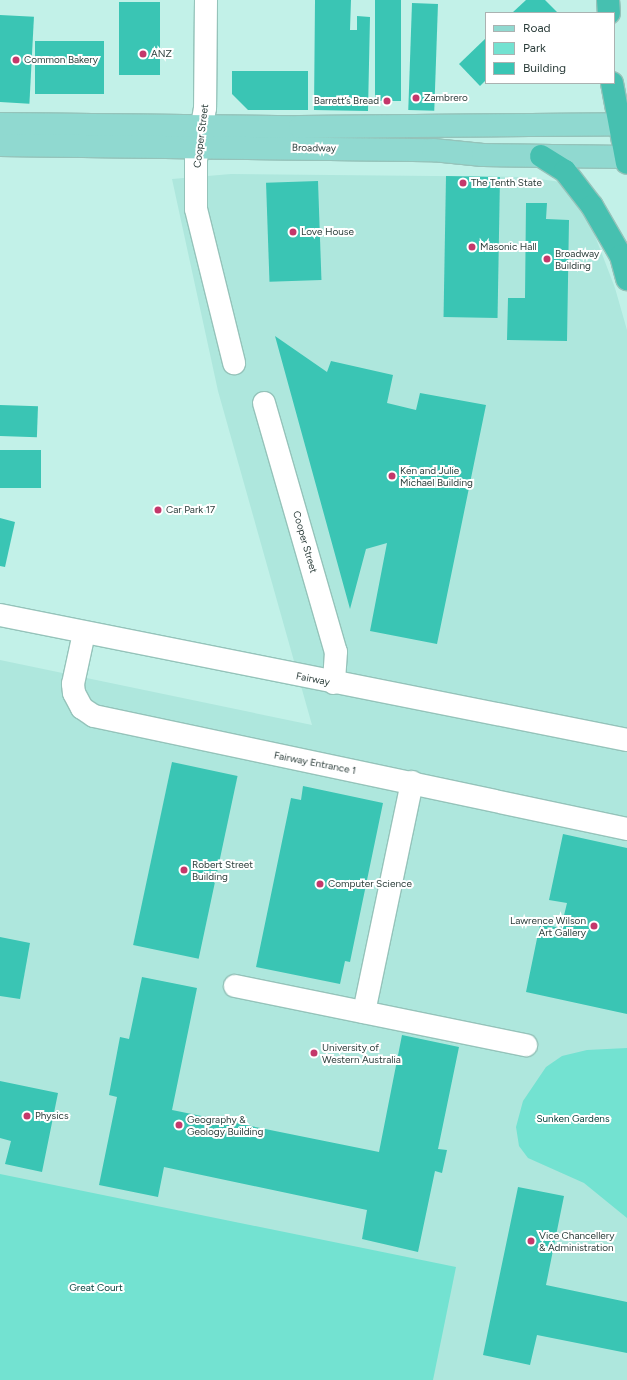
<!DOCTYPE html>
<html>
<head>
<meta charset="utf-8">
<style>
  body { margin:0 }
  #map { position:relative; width:627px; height:1380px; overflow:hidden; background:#c2f1e8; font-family:Figtree,sans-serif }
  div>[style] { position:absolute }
  .built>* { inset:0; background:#aee7dd }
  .green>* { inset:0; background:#73e2d1 }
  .building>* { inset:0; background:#3ac5b4; transform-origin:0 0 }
  .roads { filter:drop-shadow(1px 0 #95c3ba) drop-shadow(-1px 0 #95c3ba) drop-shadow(0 1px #95c3ba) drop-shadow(0 -1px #95c3ba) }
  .minor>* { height:22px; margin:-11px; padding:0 11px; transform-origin:11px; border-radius:11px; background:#fff }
  .major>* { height:22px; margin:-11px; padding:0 11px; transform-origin:11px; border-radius:11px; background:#90d9d0 }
  .highway>* { height:22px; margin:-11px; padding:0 11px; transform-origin:11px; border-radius:11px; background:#46c0b0 }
  .dots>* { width:11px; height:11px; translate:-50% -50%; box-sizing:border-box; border:2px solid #fff; border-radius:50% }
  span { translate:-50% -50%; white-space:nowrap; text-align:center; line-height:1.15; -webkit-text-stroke:4px #fff; paint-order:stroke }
  .poi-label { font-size:10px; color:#2c3e3b }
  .left { translate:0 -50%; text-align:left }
  .right { translate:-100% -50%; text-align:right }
  .street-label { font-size:10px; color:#2c3e3b }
  .park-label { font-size:10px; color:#04433c }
  .legend { position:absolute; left:485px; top:12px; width:130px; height:72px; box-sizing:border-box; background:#fff; border:1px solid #abb2b1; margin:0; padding:5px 7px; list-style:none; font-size:12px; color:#2c3e3b }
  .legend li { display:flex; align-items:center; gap:8px; height:20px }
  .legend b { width:20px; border:1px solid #abb2b1 }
</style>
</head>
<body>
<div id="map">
  <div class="built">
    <div style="clip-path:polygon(231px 174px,525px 177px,561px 182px,589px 220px,615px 288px,627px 330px,627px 1380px,0 1380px,0 660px,312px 725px,218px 391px,172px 179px)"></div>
  </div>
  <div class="green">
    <div style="clip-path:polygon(627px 1048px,627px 1218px,584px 1183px,528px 1158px,519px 1146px,516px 1127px,523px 1101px,546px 1067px,562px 1056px,587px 1050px)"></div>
    <div style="clip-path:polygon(0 1174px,456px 1267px,433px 1380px,0 1380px)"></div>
  </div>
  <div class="building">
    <div style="clip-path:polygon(315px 0,351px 0,350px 30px,357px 30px,357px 16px,370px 17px,368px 111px,314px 110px)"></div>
    <div style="left:375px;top:0;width:26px;height:101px"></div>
    <div style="clip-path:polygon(526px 0,545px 0,557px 12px,512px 13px)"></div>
    <div style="left:119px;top:2px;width:41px;height:73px"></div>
    <div style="left:412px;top:3px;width:26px;height:107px;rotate:2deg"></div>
    <div style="left:0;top:15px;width:34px;height:87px;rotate:3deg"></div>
    <div style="clip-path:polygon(486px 38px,486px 80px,480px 86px,459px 64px)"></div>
    <div style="left:104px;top:41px;width:53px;height:69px;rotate:90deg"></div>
    <div style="clip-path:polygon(232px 71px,308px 71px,308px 110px,248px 110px,232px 94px)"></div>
    <div style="left:446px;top:176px;width:54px;height:141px;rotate:1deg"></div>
    <div style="left:318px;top:181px;width:99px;height:52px;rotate:88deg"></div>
    <div style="clip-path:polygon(526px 203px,547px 203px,546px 219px,569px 220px,567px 341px,507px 340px,508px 298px,525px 298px)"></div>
    <div style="clip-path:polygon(275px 336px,327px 372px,331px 361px,393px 375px,387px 403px,416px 410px,420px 393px,486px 405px,437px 644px,370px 631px,387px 543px,366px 549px,350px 609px)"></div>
    <div style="left:0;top:405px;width:38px;height:31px;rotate:2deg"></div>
    <div style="left:0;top:450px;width:41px;height:38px"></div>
    <div style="clip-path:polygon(0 518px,15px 522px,5px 567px,0 566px)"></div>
    <div style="left:172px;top:762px;width:67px;height:187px;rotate:12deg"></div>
    <div style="clip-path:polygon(303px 786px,383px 803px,350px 962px,345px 961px,340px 984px,256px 967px,291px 798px,301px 800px)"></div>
    <div style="clip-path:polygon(563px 834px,627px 848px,627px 1014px,526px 992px,540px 924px,561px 928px,567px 903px,549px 900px)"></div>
    <div style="clip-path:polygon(0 937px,30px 943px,20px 999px,0 996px)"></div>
    <div style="clip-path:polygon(142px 977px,197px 988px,172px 1110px,379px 1152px,402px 1035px,459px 1047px,438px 1149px,447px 1150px,442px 1173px,435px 1171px,418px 1252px,362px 1239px,367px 1210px,164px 1167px,158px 1197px,99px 1185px,117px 1097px,109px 1095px,120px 1037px,129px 1039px)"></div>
    <div style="clip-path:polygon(0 1081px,58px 1093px,42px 1172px,5px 1164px,11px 1141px,0 1138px)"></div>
    <div style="clip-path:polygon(518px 1187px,564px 1196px,546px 1285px,627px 1302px,627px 1353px,537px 1335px,530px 1365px,483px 1355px)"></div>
  </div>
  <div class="roads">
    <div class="minor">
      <div style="left:206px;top:0;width:108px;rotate:90.5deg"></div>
      <div style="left:205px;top:108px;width:53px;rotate:99.8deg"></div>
      <div style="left:196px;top:160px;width:49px;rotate:90deg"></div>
      <div style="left:196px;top:209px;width:159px;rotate:76.1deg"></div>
      <div style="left:264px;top:403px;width:259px;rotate:73.9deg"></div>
      <div style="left:336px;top:652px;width:31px;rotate:94deg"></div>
      <div style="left:0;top:615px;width:639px;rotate:11.27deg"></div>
      <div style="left:84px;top:633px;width:52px;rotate:102.2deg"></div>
      <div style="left:73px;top:684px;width:9px;rotate:84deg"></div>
      <div style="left:74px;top:693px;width:17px;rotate:62deg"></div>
      <div style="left:82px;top:708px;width:14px;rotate:34deg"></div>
      <div style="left:94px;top:716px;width:545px;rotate:11.97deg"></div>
      <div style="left:235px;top:986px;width:297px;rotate:11.5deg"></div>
      <div style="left:364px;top:1012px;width:235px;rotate:-78.2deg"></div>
    </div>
    <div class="major">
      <div style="left:0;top:124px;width:300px;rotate:0.6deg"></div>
      <div style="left:300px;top:127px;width:327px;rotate:-0.5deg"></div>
      <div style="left:0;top:145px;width:433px;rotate:0.7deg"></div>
      <div style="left:433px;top:150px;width:50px;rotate:5.7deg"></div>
      <div style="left:483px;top:155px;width:144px;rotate:0.8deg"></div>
    </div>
    <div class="highway">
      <div style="left:608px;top:0;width:13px;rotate:86deg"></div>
      <div style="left:612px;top:83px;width:81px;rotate:79.4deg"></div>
      <div style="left:541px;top:156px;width:28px;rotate:32deg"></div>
      <div style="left:565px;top:171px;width:44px;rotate:52.4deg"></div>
      <div style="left:592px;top:206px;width:58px;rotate:59.9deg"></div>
      <div style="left:621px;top:256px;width:24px;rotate:75deg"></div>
    </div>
  </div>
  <div class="dots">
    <div style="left:143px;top:54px;background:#c4386b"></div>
    <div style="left:16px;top:60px;background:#c4386b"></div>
    <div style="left:416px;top:98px;background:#c4386b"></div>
    <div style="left:387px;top:101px;background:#c4386b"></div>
    <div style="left:463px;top:183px;background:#c4386b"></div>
    <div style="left:293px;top:232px;background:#c4386b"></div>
    <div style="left:472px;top:247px;background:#c4386b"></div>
    <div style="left:547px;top:259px;background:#c4386b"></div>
    <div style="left:392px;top:476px;background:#c4386b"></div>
    <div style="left:158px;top:510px;background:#c4386b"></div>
    <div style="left:184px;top:870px;background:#c4386b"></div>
    <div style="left:320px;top:884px;background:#c4386b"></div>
    <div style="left:594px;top:926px;background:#c4386b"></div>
    <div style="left:314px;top:1053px;background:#c4386b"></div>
    <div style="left:27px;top:1116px;background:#c4386b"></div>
    <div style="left:179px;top:1125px;background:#c4386b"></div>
    <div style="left:531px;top:1241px;background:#c4386b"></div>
  </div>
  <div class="poi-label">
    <span class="left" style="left:151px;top:54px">ANZ</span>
    <span class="left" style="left:24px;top:60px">Common Bakery</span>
    <span class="left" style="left:424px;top:98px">Zambrero</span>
    <span class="right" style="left:379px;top:101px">Barrett’s Bread</span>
    <span class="left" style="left:471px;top:183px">The Tenth State</span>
    <span class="left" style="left:301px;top:232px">Love House</span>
    <span class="left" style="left:480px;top:247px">Masonic Hall</span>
    <span class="left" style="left:555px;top:259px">Broadway<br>Building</span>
    <span class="left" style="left:400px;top:476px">Ken and Julie<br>Michael Building</span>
    <span class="left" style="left:166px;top:510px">Car Park 17</span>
    <span class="left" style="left:192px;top:870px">Robert Street<br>Building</span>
    <span class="left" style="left:328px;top:884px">Computer Science</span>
    <span class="right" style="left:586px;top:926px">Lawrence Wilson<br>Art Gallery</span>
    <span class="left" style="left:322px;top:1053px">University of<br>Western Australia</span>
    <span class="left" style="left:35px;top:1116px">Physics</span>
    <span class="left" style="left:187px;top:1125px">Geography &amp;<br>Geology Building</span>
    <span class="left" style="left:539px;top:1241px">Vice Chancellery<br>&amp; Administration</span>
  </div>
  <div class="street-label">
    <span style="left:201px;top:136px;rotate:-83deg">Cooper Street</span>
    <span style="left:314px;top:148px;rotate:1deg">Broadway</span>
    <span style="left:305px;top:542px;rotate:74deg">Cooper Street</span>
    <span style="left:313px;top:679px;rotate:11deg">Fairway</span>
    <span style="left:315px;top:763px;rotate:11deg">Fairway Entrance 1</span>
  </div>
  <div class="park-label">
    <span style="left:573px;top:1119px">Sunken Gardens</span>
    <span style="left:96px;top:1288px">Great Court</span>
  </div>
  <ul class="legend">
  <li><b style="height:5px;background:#90d9d0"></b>Road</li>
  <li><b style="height:11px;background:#73e2d1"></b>Park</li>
  <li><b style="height:11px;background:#3ac5b4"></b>Building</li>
  </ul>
</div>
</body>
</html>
